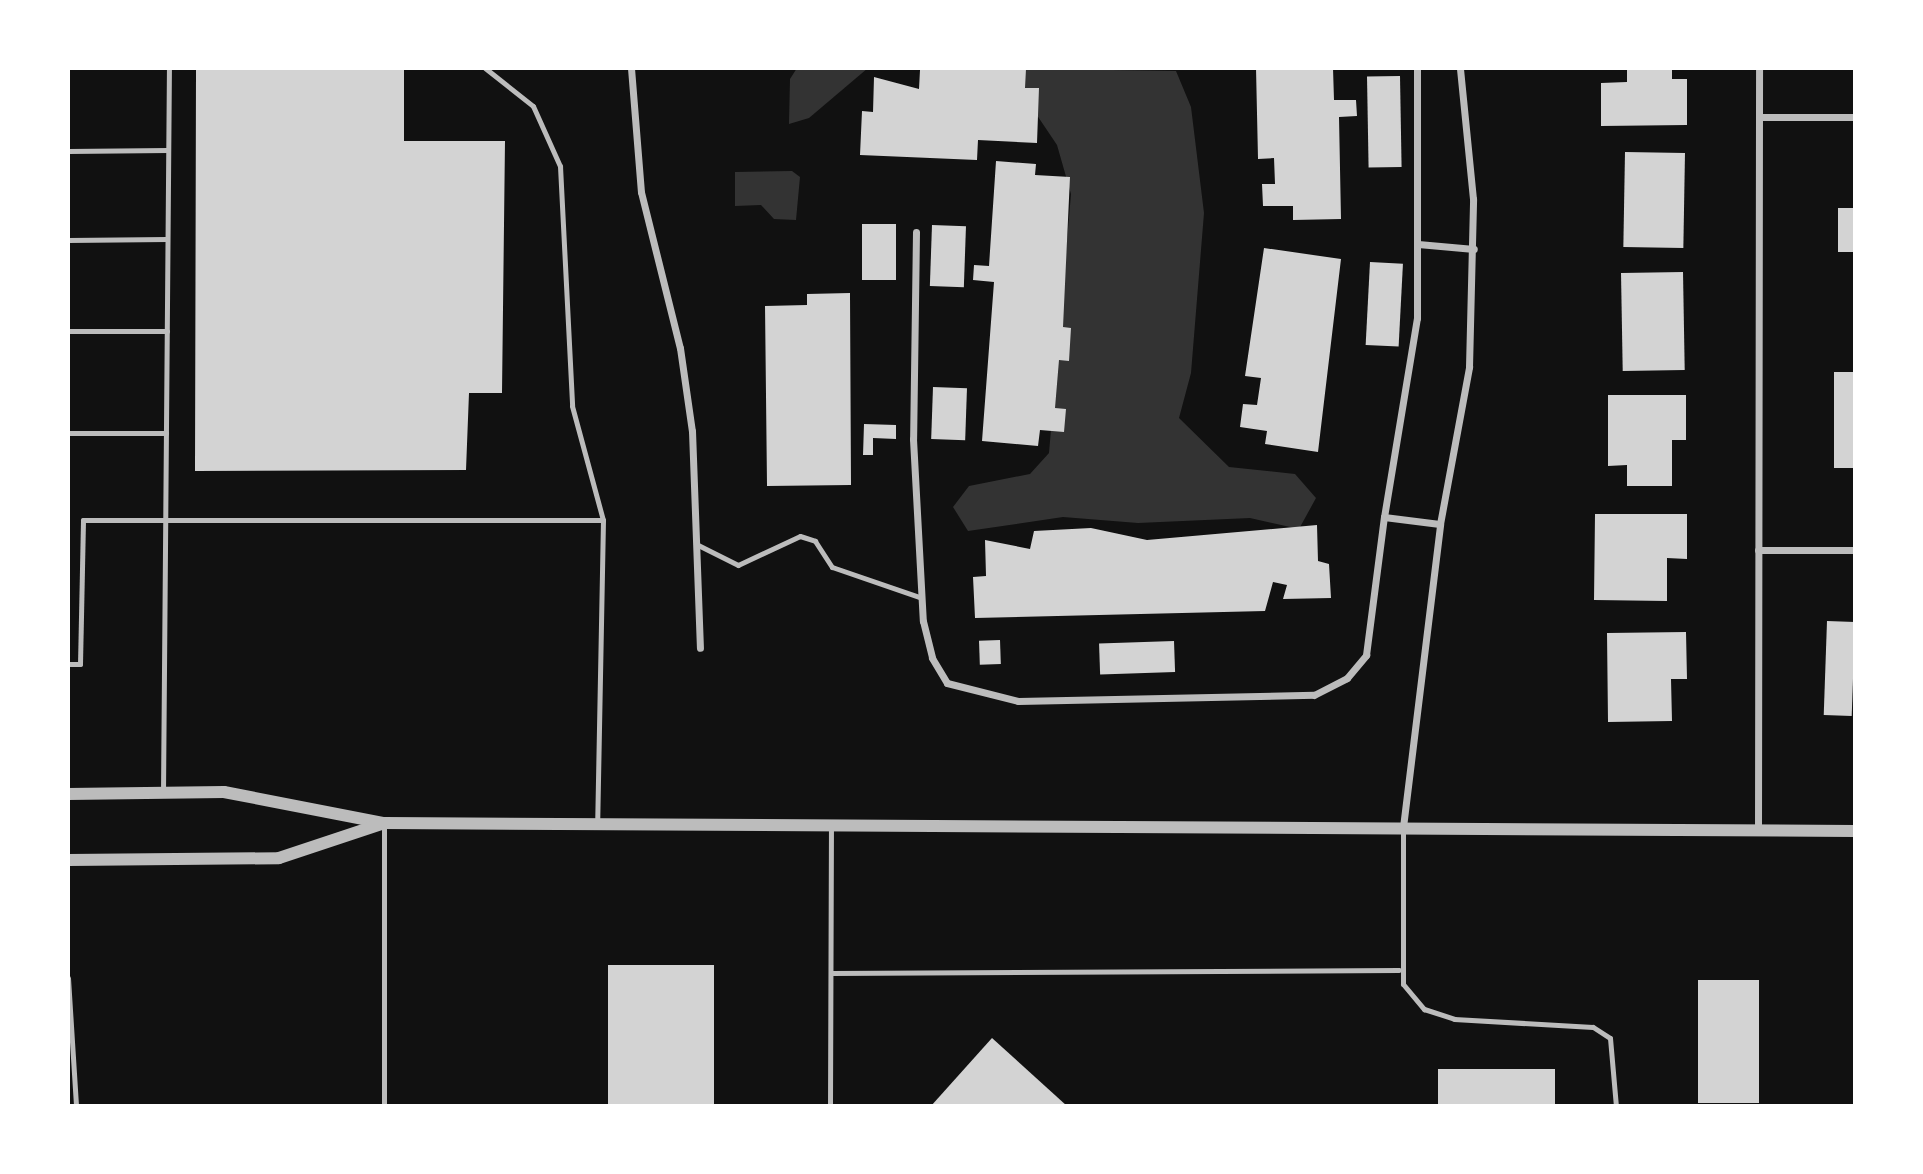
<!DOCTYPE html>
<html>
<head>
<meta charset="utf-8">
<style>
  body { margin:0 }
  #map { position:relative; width:1923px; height:1174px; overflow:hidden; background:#111; font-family:"Open Sans",sans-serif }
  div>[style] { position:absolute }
  .water>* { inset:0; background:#333 }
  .building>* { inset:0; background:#d3d3d3; transform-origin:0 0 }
  .service>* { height:5px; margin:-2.5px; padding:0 2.5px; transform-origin:2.5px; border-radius:2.5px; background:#bcbcbc }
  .minor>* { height:7px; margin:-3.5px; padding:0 3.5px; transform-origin:3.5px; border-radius:3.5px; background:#bcbcbc }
  .tertiary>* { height:12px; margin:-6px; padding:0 6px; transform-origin:6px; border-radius:6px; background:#bcbcbc }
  span { translate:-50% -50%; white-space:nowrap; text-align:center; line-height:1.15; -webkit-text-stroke:6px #fff; paint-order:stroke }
  .frame { position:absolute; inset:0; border:70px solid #fff; pointer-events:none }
</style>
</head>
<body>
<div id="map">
  <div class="water">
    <div style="clip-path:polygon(797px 68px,868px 68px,809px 118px,789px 124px,790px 79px)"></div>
    <div style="clip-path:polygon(993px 68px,1176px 71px,1191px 107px,1204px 213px,1191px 373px,1179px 418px,1229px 467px,1295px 474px,1316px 498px,1299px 529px,1250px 518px,1138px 523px,1063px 517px,968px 531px,953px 507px,969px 486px,1030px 474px,1049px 453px,1071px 194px,1057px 145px,1010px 75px)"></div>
    <div style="clip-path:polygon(792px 171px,800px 177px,796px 220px,774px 219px,761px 205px,735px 206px,735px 172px)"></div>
  </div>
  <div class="building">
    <div style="clip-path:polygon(196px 68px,404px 68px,404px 141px,505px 141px,502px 393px,469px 393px,466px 470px,195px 471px)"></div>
    <div style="clip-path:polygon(974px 68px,1026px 69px,1025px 88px,1039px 88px,1037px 143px,978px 140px,977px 160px,860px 155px,862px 111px,873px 112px,874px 77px,919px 89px,920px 70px)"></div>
    <div style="clip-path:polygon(1256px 68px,1333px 68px,1334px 100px,1356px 100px,1357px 116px,1339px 117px,1341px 219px,1293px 220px,1293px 206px,1263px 206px,1262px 184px,1275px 184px,1274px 158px,1258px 159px)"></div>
    <div style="clip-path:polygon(1627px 68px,1672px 68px,1672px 79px,1687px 79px,1687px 125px,1601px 126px,1601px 83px,1627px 82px)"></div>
    <div style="left:1400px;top:76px;width:91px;height:33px;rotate:89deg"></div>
    <div style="left:1625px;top:152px;width:60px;height:95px;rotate:1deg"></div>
    <div style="clip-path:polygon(996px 161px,1036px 164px,1035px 175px,1070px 177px,1063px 327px,1071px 328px,1069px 361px,1059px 360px,1055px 408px,1066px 409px,1064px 432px,1040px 430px,1038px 446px,982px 441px,994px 282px,973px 280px,974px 265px,989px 266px)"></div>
    <div style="left:1838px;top:208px;width:17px;height:44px"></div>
    <div style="left:862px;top:224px;width:34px;height:56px"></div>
    <div style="left:932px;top:225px;width:34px;height:61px;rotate:2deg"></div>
    <div style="clip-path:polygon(1264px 248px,1341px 259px,1318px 452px,1265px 444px,1267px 431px,1240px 427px,1243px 404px,1257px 405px,1261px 378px,1245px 376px)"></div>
    <div style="left:1370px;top:262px;width:33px;height:83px;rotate:3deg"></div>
    <div style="left:1683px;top:272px;width:98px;height:62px;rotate:89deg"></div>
    <div style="clip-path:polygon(850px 293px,851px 485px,767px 486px,765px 306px,807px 305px,807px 294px)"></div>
    <div style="left:1834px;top:372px;width:21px;height:96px"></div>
    <div style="left:933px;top:387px;width:34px;height:52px;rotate:2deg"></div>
    <div style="clip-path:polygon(1608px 395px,1686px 395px,1686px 440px,1672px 440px,1672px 486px,1627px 486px,1627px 465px,1608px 466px)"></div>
    <div style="clip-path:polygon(864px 424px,896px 425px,896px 439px,873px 438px,873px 455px,863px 455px)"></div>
    <div style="clip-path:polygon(1595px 514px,1687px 514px,1687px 559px,1667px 558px,1667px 601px,1594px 600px)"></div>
    <div style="clip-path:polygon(1317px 525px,1318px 561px,1329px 564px,1331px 598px,1283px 599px,1287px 585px,1273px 582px,1265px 611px,975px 618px,973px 577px,986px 576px,985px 540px,1030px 549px,1034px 531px,1091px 528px,1147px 540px)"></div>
    <div style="left:1827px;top:621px;width:28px;height:94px;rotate:2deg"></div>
    <div style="clip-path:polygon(1686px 632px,1687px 679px,1671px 679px,1672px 721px,1608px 722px,1607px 633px)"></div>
    <div style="left:1000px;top:640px;width:24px;height:21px;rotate:88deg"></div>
    <div style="left:1174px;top:641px;width:31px;height:75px;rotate:88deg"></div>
    <div style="left:714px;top:965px;width:141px;height:106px;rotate:90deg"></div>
    <div style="left:1698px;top:980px;width:61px;height:123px"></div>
    <div style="clip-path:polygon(992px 1038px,1067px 1106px,931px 1106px)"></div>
    <div style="left:1438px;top:1069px;width:117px;height:37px"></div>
  </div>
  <div class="service">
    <div style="left:485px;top:68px;width:61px;rotate:38.4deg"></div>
    <div style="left:533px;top:106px;width:66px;rotate:65.8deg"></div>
    <div style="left:560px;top:166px;width:240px;rotate:87.1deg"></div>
    <div style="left:572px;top:406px;width:118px;rotate:74.8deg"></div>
    <div style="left:68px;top:151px;width:100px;rotate:-0.6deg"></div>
    <div style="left:68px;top:240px;width:99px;rotate:-0.6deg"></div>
    <div style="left:68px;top:331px;width:99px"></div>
    <div style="left:68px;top:433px;width:98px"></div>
    <div style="left:696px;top:544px;width:47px;rotate:26.6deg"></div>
    <div style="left:738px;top:565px;width:68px;rotate:-25.1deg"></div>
    <div style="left:800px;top:536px;width:16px;rotate:18deg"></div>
    <div style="left:815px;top:541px;width:31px;rotate:57deg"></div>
    <div style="left:832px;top:567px;width:95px;rotate:19deg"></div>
    <div style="left:68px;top:664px;width:12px"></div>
    <div style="left:80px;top:664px;width:144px;rotate:-88.8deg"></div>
    <div style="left:83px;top:520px;width:520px"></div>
    <div style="left:603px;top:520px;width:303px;rotate:91.1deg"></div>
    <div style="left:163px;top:793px;width:725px;rotate:-89.53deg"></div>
    <div style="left:1403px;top:829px;width:155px;rotate:90deg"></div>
    <div style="left:1403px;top:984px;width:33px;rotate:50deg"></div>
    <div style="left:1424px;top:1009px;width:32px;rotate:18deg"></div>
    <div style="left:1454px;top:1019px;width:139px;rotate:3.3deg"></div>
    <div style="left:1593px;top:1027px;width:20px;rotate:33deg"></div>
    <div style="left:1610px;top:1038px;width:68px;rotate:85deg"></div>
    <div style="left:831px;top:973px;width:568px;rotate:-0.3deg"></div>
    <div style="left:68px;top:978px;width:128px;rotate:86.4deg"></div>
    <div style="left:384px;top:1106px;width:283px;rotate:-90deg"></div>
    <div style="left:830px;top:1106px;width:279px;rotate:-89.8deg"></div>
  </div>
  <div class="minor">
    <div style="left:631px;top:68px;width:124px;rotate:85.4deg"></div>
    <div style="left:641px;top:192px;width:161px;rotate:76deg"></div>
    <div style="left:680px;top:348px;width:84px;rotate:81.8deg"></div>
    <div style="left:692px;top:431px;width:217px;rotate:87.9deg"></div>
    <div style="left:1759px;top:117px;width:96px"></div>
    <div style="left:916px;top:232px;width:207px;rotate:90.8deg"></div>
    <div style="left:913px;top:439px;width:182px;rotate:86.9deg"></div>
    <div style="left:923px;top:621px;width:38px;rotate:76deg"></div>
    <div style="left:932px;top:658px;width:29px;rotate:59deg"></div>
    <div style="left:947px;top:683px;width:73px;rotate:14.2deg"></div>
    <div style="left:1018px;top:701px;width:296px;rotate:-1.2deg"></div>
    <div style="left:1314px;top:695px;width:37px;rotate:-27deg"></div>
    <div style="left:1347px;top:678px;width:30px;rotate:-50deg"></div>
    <div style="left:1366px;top:655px;width:139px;rotate:-82.6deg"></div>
    <div style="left:1384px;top:517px;width:56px;rotate:7.1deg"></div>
    <div style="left:1418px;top:244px;width:56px;rotate:5.1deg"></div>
    <div style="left:1384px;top:517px;width:202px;rotate:-80.6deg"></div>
    <div style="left:1417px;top:318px;width:250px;rotate:-90deg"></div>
    <div style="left:1758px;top:550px;width:97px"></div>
    <div style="left:1403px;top:827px;width:305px;rotate:-83deg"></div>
    <div style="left:1440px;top:524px;width:160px;rotate:-79.5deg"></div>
    <div style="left:1469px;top:367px;width:168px;rotate:-88.6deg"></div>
    <div style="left:1473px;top:199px;width:132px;rotate:-95.7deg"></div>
    <div style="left:1758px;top:831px;width:763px;rotate:-89.92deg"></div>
  </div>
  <div class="tertiary">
    <div style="left:68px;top:794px;width:156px;rotate:-0.7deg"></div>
    <div style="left:224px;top:792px;width:163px;rotate:11deg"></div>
    <div style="left:384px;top:823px;width:1471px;rotate:0.31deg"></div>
    <div style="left:68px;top:860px;width:211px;rotate:-0.5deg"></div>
    <div style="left:279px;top:858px;width:111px;rotate:-18.4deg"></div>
  </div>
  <div class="frame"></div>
</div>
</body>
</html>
